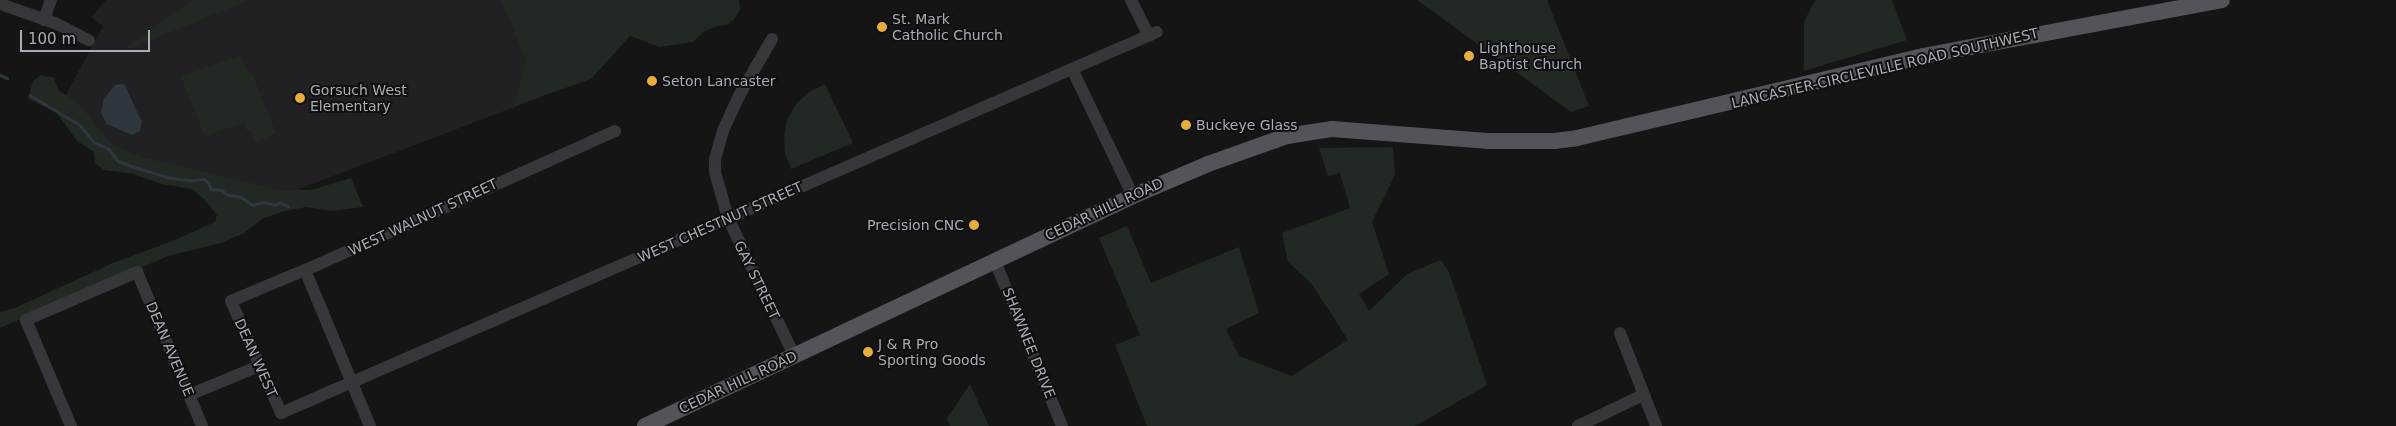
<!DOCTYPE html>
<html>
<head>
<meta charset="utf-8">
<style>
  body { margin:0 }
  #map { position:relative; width:2396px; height:426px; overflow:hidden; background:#151516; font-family:"DejaVu Sans",sans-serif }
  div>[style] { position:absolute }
  .built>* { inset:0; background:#212123 }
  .green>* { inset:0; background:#212922 }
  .water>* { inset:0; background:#2f373e }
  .stream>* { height:2.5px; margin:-1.25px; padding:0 1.25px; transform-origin:1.25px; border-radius:1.25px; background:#2f373e }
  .minor>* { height:12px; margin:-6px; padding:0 6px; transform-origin:6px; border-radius:6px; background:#36373b }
  .major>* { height:16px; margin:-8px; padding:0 8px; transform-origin:8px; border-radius:8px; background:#52545a }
  .dots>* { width:14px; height:14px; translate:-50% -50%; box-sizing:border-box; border:2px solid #101011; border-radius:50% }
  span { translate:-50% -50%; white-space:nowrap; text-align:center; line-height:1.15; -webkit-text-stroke:4px #101011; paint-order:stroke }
  .poi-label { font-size:14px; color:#a8acb6 }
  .left { translate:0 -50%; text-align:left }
  .right { translate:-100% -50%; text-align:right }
  .street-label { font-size:14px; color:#a8acb6 }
  .scale { position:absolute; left:20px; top:30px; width:130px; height:22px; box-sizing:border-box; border:2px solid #a8acb6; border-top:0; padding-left:6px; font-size:15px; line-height:18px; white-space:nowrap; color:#a8acb6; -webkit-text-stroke:4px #101011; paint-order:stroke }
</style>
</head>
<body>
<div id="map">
  <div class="built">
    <div style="clip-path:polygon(106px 0,501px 0,541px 97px,278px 197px,113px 154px,63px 100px,103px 26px,91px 17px)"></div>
  </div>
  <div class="green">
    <div style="clip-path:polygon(192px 0,250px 0,131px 48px,126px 48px)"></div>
    <div style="clip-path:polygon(501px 0,739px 0,740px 10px,734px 19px,727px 25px,717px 26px,705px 31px,693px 42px,659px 47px,630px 36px,591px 79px,514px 106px,526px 61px)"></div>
    <div style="clip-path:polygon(1417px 0,1547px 0,1589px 106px,1571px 112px)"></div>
    <div style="clip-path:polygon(1815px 0,1892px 0,1907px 40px,1804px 71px,1804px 22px)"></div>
    <div style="clip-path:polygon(241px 55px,247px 71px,252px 73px,276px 133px,258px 141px,255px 140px,251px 130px,247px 131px,244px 122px,205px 137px,181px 77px)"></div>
    <div style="clip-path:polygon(41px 75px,54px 78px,59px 91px,78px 102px,110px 143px,142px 157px,280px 190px,311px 190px,351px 178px,363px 207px,332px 211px,306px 207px,285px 211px,262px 219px,244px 233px,221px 243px,168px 256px,0 328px,0 312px,17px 307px,113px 263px,175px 240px,215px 222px,217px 215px,204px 199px,192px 189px,162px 184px,133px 174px,104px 170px,95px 163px,94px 152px,77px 141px,56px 112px,28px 99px,33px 81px)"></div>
    <div style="clip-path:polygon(825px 84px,853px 143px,791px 169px,785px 153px,784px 137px,787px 120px,796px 104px,809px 92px)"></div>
    <div style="clip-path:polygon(1393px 147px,1395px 175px,1372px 222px,1389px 274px,1359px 294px,1369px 311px,1407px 274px,1441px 260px,1449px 272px,1487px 385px,1415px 426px,1147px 426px,1115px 345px,1140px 335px,1099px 238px,1127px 226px,1151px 283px,1239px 247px,1259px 313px,1226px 329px,1239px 356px,1292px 376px,1348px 340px,1311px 283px,1288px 262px,1282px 233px,1350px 208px,1340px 173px,1328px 176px,1319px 148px)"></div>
    <div style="clip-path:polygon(970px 384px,989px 426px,950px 426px,947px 418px)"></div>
  </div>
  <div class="water">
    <div style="clip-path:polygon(124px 84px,142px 122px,140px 131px,132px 135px,107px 124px,101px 113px,104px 98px,115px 85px)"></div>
  </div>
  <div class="stream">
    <div style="left:0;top:75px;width:8px;rotate:23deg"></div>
    <div style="left:30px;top:95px;width:58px;rotate:31deg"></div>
    <div style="left:80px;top:125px;width:22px;rotate:51deg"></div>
    <div style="left:94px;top:142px;width:17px;rotate:25deg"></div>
    <div style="left:109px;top:149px;width:15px;rotate:53deg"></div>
    <div style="left:118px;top:161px;width:14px;rotate:21deg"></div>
    <div style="left:131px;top:166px;width:42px;rotate:16.7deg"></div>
    <div style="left:171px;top:178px;width:20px;rotate:6deg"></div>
    <div style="left:191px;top:180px;width:13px;rotate:-4deg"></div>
    <div style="left:204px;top:179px;width:6px;rotate:39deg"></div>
    <div style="left:209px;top:183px;width:6px;rotate:72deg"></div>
    <div style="left:211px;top:189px;width:11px;rotate:5deg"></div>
    <div style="left:222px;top:190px;width:6px;rotate:45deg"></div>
    <div style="left:226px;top:194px;width:15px;rotate:11deg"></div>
    <div style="left:241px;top:197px;width:14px;rotate:34deg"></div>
    <div style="left:253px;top:205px;width:11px;rotate:-15deg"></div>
    <div style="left:264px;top:202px;width:11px;rotate:15deg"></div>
    <div style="left:275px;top:205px;width:6px;rotate:-31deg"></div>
    <div style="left:280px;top:202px;width:9px;rotate:27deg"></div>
  </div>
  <div class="minor">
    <div style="left:1131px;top:0;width:40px;rotate:63.4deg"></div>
    <div style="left:0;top:4px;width:58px;rotate:19.1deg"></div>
    <div style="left:55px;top:23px;width:38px;rotate:27deg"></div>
    <div style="left:44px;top:20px;width:21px;rotate:-71deg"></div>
    <div style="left:772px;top:39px;width:66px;rotate:120.1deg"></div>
    <div style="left:739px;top:96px;width:38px;rotate:115deg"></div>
    <div style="left:723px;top:131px;width:29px;rotate:106deg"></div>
    <div style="left:715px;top:159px;width:13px;rotate:90deg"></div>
    <div style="left:715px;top:172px;width:48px;rotate:74.2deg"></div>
    <div style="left:728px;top:218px;width:152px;rotate:64.3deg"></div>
    <div style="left:1072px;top:69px;width:141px;rotate:64.3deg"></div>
    <div style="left:615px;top:131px;width:327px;rotate:155.8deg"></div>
    <div style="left:317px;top:265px;width:93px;rotate:157.3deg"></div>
    <div style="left:231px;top:301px;width:123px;rotate:65.9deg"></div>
    <div style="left:281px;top:413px;width:955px;rotate:-23.51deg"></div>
    <div style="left:995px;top:261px;width:178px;rotate:67.9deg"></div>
    <div style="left:305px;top:270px;width:169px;rotate:67.4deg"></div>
    <div style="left:1620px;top:333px;width:100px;rotate:68.8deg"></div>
    <div style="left:189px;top:395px;width:76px;rotate:-22.5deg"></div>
    <div style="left:71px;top:426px;width:115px;rotate:-113deg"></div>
    <div style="left:26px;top:320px;width:121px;rotate:-23.4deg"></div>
    <div style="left:137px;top:272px;width:167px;rotate:67.1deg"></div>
    <div style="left:1578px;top:426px;width:72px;rotate:-25.5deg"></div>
  </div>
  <div class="major">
    <div style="left:645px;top:426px;width:539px;rotate:-25.24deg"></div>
    <div style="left:1133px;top:196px;width:82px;rotate:-23.1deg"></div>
    <div style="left:1208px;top:164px;width:84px;rotate:-19.5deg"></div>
    <div style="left:1287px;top:136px;width:46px;rotate:-8.8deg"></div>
    <div style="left:1332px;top:129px;width:155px;rotate:4.4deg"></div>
    <div style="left:1487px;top:141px;width:67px"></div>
    <div style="left:1554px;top:141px;width:23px;rotate:-7deg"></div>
    <div style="left:1577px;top:138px;width:356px;rotate:-13.3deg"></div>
    <div style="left:1923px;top:56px;width:304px;rotate:-10.6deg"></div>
  </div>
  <div class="dots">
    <div style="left:882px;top:27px;background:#e5ae3f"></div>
    <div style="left:1469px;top:56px;background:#e5ae3f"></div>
    <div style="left:652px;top:81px;background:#e5ae3f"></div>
    <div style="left:300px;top:98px;background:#e5ae3f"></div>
    <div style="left:1186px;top:125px;background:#e5ae3f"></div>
    <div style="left:974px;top:225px;background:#e5ae3f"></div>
    <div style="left:868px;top:352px;background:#e5ae3f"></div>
  </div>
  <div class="poi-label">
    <span class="left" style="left:892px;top:27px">St. Mark<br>Catholic Church</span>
    <span class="left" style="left:1479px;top:56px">Lighthouse<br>Baptist Church</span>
    <span class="left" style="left:662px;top:81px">Seton Lancaster</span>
    <span class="left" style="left:310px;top:98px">Gorsuch West<br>Elementary</span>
    <span class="left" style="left:1196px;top:125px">Buckeye Glass</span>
    <span class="right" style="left:964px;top:225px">Precision CNC</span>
    <span class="left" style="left:878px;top:352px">J &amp; R Pro<br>Sporting Goods</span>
  </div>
  <div class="street-label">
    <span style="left:1885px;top:68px;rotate:-13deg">LANCASTER-CIRCLEVILLE ROAD SOUTHWEST</span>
    <span style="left:1104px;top:209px;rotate:-25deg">CEDAR HILL ROAD</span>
    <span style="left:423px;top:217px;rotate:-25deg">WEST WALNUT STREET</span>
    <span style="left:720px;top:222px;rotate:-24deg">WEST CHESTNUT STREET</span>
    <span style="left:757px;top:280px;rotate:64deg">GAY STREET</span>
    <span style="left:1029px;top:343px;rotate:68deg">SHAWNEE DRIVE</span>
    <span style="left:170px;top:349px;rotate:67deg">DEAN AVENUE</span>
    <span style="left:256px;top:358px;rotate:66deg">DEAN WEST</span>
    <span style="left:738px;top:382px;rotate:-25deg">CEDAR HILL ROAD</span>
  </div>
  <div class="scale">100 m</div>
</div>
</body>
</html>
